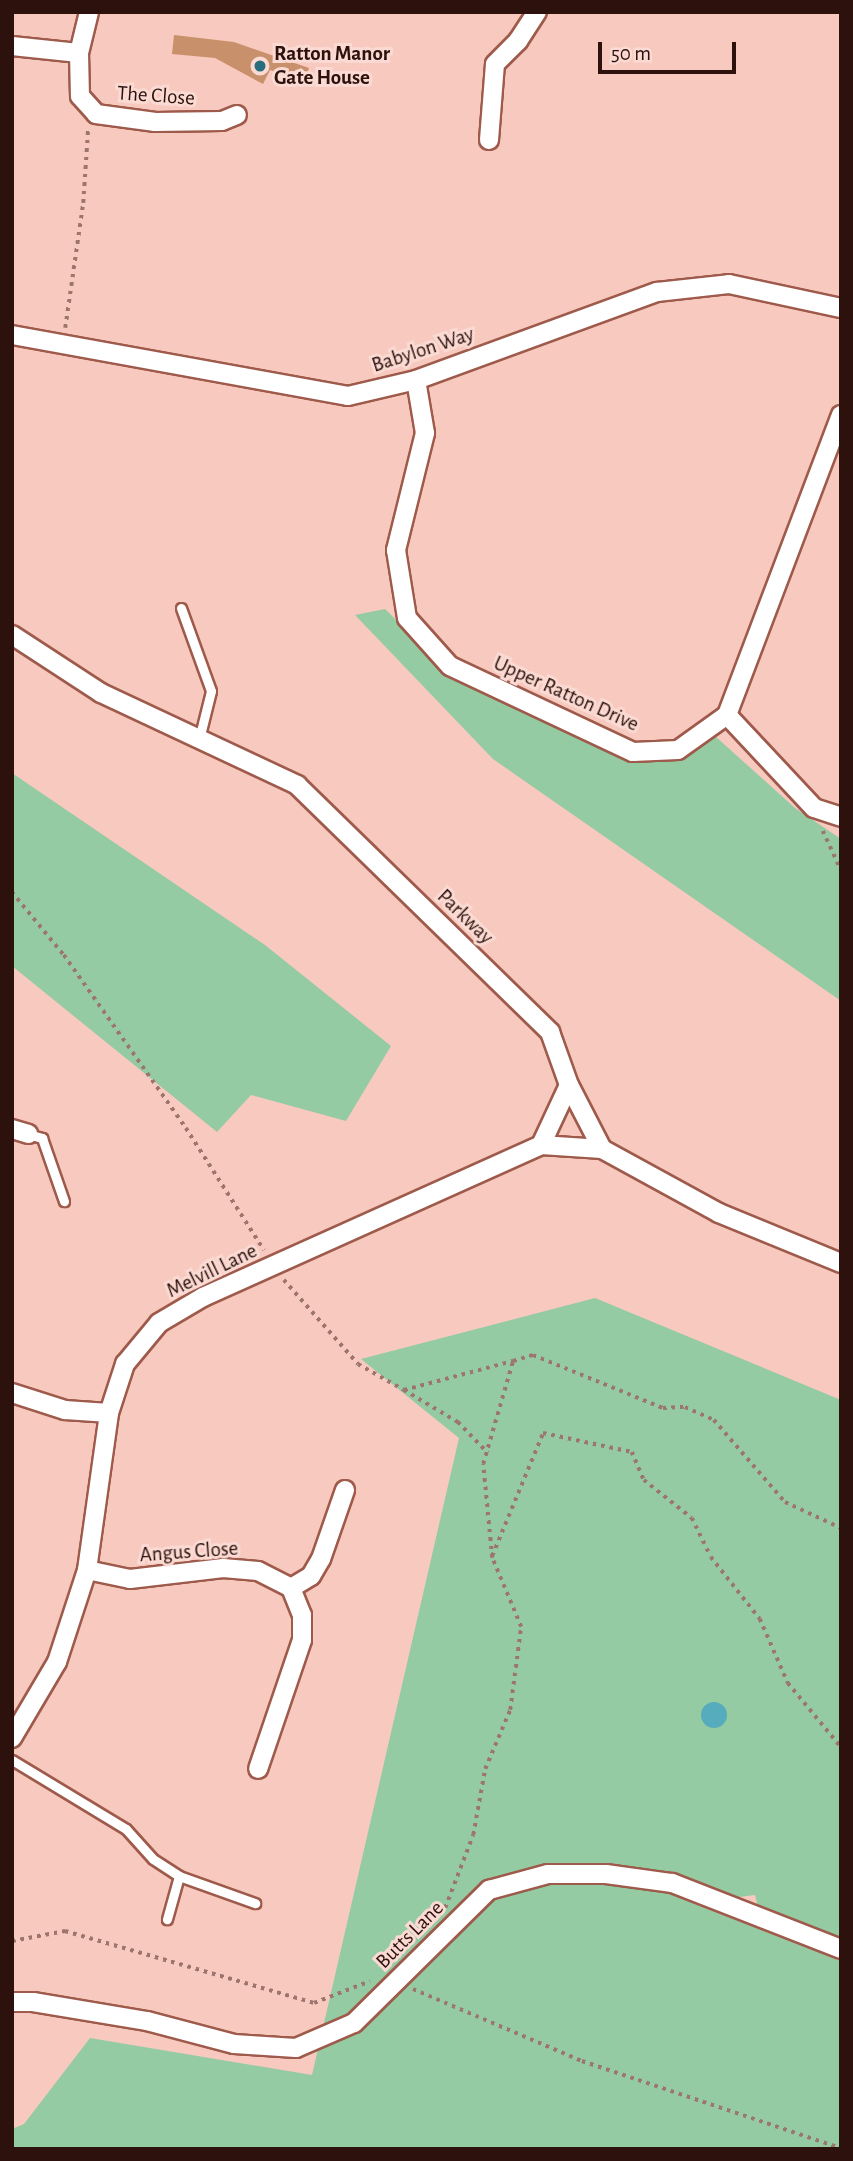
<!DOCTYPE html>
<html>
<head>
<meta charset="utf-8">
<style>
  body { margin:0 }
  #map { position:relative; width:853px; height:2161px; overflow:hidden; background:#f8c9be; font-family:"Alegreya Sans",sans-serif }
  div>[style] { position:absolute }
  .green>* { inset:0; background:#94cba3 }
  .water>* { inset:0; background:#56abbd }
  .round { border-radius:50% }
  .building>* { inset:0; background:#c9906c }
  .path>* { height:3.5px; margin-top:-1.75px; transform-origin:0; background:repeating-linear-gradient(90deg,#9c766e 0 3.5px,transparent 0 8.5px) }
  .roads { filter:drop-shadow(2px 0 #9e5a4b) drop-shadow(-2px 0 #9e5a4b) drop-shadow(0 2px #9e5a4b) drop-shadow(0 -2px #9e5a4b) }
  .lane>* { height:9px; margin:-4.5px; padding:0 4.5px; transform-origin:4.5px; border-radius:4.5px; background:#fff }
  .street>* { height:18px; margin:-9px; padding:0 9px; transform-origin:9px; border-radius:9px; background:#fff }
  .dots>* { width:19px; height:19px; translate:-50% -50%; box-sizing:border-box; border:4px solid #fadad3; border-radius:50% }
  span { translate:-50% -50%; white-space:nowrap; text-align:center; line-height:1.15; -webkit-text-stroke:6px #fadad3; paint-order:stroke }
  .poi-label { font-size:21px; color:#2c110c; font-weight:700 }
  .left { translate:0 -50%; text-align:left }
  .street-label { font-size:21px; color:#2c110c }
  .frame { position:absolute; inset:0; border:14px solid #2c110c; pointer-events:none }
  .scale { position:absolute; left:598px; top:42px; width:138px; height:32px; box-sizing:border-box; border:4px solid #2c110c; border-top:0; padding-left:9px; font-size:21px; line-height:24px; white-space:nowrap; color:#2c110c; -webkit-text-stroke:5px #fadad3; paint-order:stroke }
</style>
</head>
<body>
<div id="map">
  <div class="green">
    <div style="clip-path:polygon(385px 609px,447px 670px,512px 705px,654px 753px,715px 736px,795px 808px,841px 839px,841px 1001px,493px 759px,355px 615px)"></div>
    <div style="clip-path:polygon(12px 773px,265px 945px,391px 1046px,346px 1121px,251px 1095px,217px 1132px,12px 966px)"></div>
    <div style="clip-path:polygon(595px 1298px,841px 1400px,841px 1950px,758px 1907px,755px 1895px,692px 1903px,841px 1961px,841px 2149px,12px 2149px,12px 2129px,24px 2124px,90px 2038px,312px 2075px,459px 1438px,361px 1359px)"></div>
  </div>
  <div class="water">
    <div class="round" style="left:701px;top:1702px;width:26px;height:26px"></div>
  </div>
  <div class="building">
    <div style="clip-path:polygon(174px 35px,234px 42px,309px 68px,305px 80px,270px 70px,263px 84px,215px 58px,172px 54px)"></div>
  </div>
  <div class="path">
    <div style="left:65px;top:328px;width:126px;rotate:-81.8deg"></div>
    <div style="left:83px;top:203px;width:76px;rotate:-86.2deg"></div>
    <div style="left:823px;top:831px;width:43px;rotate:65.2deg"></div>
    <div style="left:12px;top:892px;width:82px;rotate:50.5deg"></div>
    <div style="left:64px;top:955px;width:212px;rotate:54.8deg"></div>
    <div style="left:186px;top:1128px;width:145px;rotate:57.4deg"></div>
    <div style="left:284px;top:1280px;width:112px;rotate:48.6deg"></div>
    <div style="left:358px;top:1364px;width:53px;rotate:29.5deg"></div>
    <div style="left:404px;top:1390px;width:113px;rotate:-14.9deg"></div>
    <div style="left:404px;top:1390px;width:63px;rotate:30.7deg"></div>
    <div style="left:458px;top:1422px;width:43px;rotate:45.9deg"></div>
    <div style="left:492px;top:1556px;width:133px;rotate:-67.5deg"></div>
    <div style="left:543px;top:1433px;width:91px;rotate:12.1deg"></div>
    <div style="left:632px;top:1452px;width:30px;rotate:67deg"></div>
    <div style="left:644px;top:1480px;width:61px;rotate:38.4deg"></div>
    <div style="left:692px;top:1518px;width:43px;rotate:64deg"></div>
    <div style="left:711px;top:1557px;width:79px;rotate:51.7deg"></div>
    <div style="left:760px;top:1619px;width:70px;rotate:66.4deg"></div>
    <div style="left:788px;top:1683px;width:83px;rotate:50.4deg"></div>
    <div style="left:445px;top:1908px;width:78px;rotate:-69deg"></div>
    <div style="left:473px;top:1835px;width:67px;rotate:-79.7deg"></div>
    <div style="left:485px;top:1769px;width:64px;rotate:-67deg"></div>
    <div style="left:510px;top:1710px;width:84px;rotate:-82.5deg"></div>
    <div style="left:521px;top:1627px;width:75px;rotate:-112.8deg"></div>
    <div style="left:492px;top:1558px;width:94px;rotate:-95.5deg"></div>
    <div style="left:483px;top:1464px;width:107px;rotate:-73.8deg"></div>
    <div style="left:513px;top:1361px;width:21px;rotate:-17deg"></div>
    <div style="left:533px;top:1355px;width:140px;rotate:22.2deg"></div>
    <div style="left:663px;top:1408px;width:22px;rotate:-3deg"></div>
    <div style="left:685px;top:1407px;width:32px;rotate:24deg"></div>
    <div style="left:714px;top:1420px;width:108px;rotate:49.1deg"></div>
    <div style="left:785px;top:1502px;width:62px;rotate:24.9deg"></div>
    <div style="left:12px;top:1941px;width:54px;rotate:-10.7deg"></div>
    <div style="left:65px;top:1931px;width:259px;rotate:16.1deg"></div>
    <div style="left:314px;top:2003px;width:60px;rotate:-21.4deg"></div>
    <div style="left:413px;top:1989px;width:184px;rotate:23.1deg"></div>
    <div style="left:582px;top:2061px;width:273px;rotate:18.6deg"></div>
  </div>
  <div class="roads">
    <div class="lane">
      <div style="left:181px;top:608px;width:88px;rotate:70.1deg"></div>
      <div style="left:211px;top:691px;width:49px;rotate:104deg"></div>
      <div style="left:28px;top:1134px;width:15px;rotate:16deg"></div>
      <div style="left:42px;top:1138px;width:67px;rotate:70.8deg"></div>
      <div style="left:12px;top:1760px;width:133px;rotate:31.2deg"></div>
      <div style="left:126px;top:1829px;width:40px;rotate:48deg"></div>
      <div style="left:153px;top:1859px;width:31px;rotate:33deg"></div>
      <div style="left:179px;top:1876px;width:45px;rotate:105.6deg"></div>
      <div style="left:179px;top:1876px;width:81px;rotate:19.6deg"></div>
    </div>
    <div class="street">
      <div style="left:89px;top:12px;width:42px;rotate:103.7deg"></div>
      <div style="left:79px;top:53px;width:43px;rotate:88.7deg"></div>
      <div style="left:80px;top:96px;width:24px;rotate:48deg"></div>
      <div style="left:96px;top:114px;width:60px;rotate:7.7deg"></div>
      <div style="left:155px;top:122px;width:67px;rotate:-0.9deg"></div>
      <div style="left:222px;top:121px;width:16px;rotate:-22deg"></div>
      <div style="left:12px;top:46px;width:67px;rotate:6deg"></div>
      <div style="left:489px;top:140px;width:76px;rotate:-85.5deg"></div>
      <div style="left:495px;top:64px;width:33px;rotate:-45deg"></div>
      <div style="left:518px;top:41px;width:35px;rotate:-57deg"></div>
      <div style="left:12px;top:335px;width:341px;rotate:10.3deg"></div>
      <div style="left:348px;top:396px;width:70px;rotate:-13.2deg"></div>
      <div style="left:416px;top:380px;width:257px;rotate:-20.1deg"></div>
      <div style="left:657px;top:292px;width:72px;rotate:-6.3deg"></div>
      <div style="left:729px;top:284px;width:115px;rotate:12.1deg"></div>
      <div style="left:416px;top:380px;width:54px;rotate:80.4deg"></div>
      <div style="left:425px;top:433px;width:121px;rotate:103.9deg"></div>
      <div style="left:396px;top:550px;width:69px;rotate:80.8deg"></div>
      <div style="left:407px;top:618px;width:64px;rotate:48.1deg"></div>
      <div style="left:450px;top:666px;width:202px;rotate:25.2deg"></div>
      <div style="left:633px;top:752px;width:45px;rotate:-2.5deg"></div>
      <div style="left:678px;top:750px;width:60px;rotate:-35.5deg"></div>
      <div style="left:727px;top:715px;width:321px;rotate:-69.2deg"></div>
      <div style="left:12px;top:635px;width:106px;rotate:33.1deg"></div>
      <div style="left:101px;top:693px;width:217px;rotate:25.1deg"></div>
      <div style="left:297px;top:785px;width:354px;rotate:44.3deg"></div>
      <div style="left:550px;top:1032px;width:56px;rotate:70.3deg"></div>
      <div style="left:569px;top:1085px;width:72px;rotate:62.7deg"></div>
      <div style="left:602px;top:1149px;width:133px;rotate:28.7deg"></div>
      <div style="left:719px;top:1213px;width:132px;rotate:22.3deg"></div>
      <div style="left:727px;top:715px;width:127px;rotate:46.9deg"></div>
      <div style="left:814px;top:808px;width:28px;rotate:18deg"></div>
      <div style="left:12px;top:1129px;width:17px;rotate:17deg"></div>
      <div style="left:541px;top:1145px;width:66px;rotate:-65deg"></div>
      <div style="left:12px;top:1393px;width:56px;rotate:17.8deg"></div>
      <div style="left:65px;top:1410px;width:44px;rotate:3.9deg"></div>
      <div style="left:87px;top:1570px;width:44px;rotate:11.8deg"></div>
      <div style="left:130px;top:1579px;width:94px;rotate:-6.7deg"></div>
      <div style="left:223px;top:1568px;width:35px;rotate:5deg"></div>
      <div style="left:258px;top:1571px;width:37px;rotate:27deg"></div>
      <div style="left:291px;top:1588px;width:29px;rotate:68deg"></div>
      <div style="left:302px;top:1615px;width:25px;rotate:90deg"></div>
      <div style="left:302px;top:1640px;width:136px;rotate:108.8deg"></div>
      <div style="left:291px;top:1588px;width:23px;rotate:-31deg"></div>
      <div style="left:311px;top:1576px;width:20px;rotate:-60deg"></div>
      <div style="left:321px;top:1559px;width:73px;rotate:-70.8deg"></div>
      <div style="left:12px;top:1738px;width:88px;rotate:-59.4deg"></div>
      <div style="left:57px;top:1662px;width:97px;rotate:-71.9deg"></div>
      <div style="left:87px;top:1570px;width:159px;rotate:-82deg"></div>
      <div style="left:109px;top:1413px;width:52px;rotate:-71.9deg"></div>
      <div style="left:125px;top:1364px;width:53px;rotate:-50.3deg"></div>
      <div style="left:159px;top:1323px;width:51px;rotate:-30.6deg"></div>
      <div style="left:203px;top:1297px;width:371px;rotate:-24.2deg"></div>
      <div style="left:541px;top:1145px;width:61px;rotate:3.8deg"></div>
      <div style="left:12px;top:2002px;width:21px"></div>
      <div style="left:33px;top:2002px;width:116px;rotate:9.5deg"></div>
      <div style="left:147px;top:2021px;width:90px;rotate:14.8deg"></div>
      <div style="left:234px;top:2044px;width:62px;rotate:3.7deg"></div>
      <div style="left:296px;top:2048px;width:63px;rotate:-23.3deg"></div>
      <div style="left:354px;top:2023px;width:190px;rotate:-44.6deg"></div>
      <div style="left:489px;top:1890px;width:61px;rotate:-15.2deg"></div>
      <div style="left:548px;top:1874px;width:58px"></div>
      <div style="left:606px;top:1874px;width:67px;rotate:7.8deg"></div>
      <div style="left:672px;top:1883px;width:181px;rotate:21.3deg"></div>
    </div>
  </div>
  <div class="dots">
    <div style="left:260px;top:66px;background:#286e7c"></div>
  </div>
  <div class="poi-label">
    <span class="left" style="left:274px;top:66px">Ratton Manor<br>Gate House</span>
  </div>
  <div class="street-label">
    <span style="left:156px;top:96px;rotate:4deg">The Close</span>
    <span style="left:423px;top:350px;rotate:-18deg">Babylon Way</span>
    <span style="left:566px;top:694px;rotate:24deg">Upper Ratton Drive</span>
    <span style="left:465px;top:917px;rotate:44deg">Parkway</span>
    <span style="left:212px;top:1271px;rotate:-26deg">Melvill Lane</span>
    <span style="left:189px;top:1552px;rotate:-4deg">Angus Close</span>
    <span style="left:410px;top:1935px;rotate:-45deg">Butts Lane</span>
  </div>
  <div class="frame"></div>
  <div class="scale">50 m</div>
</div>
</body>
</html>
